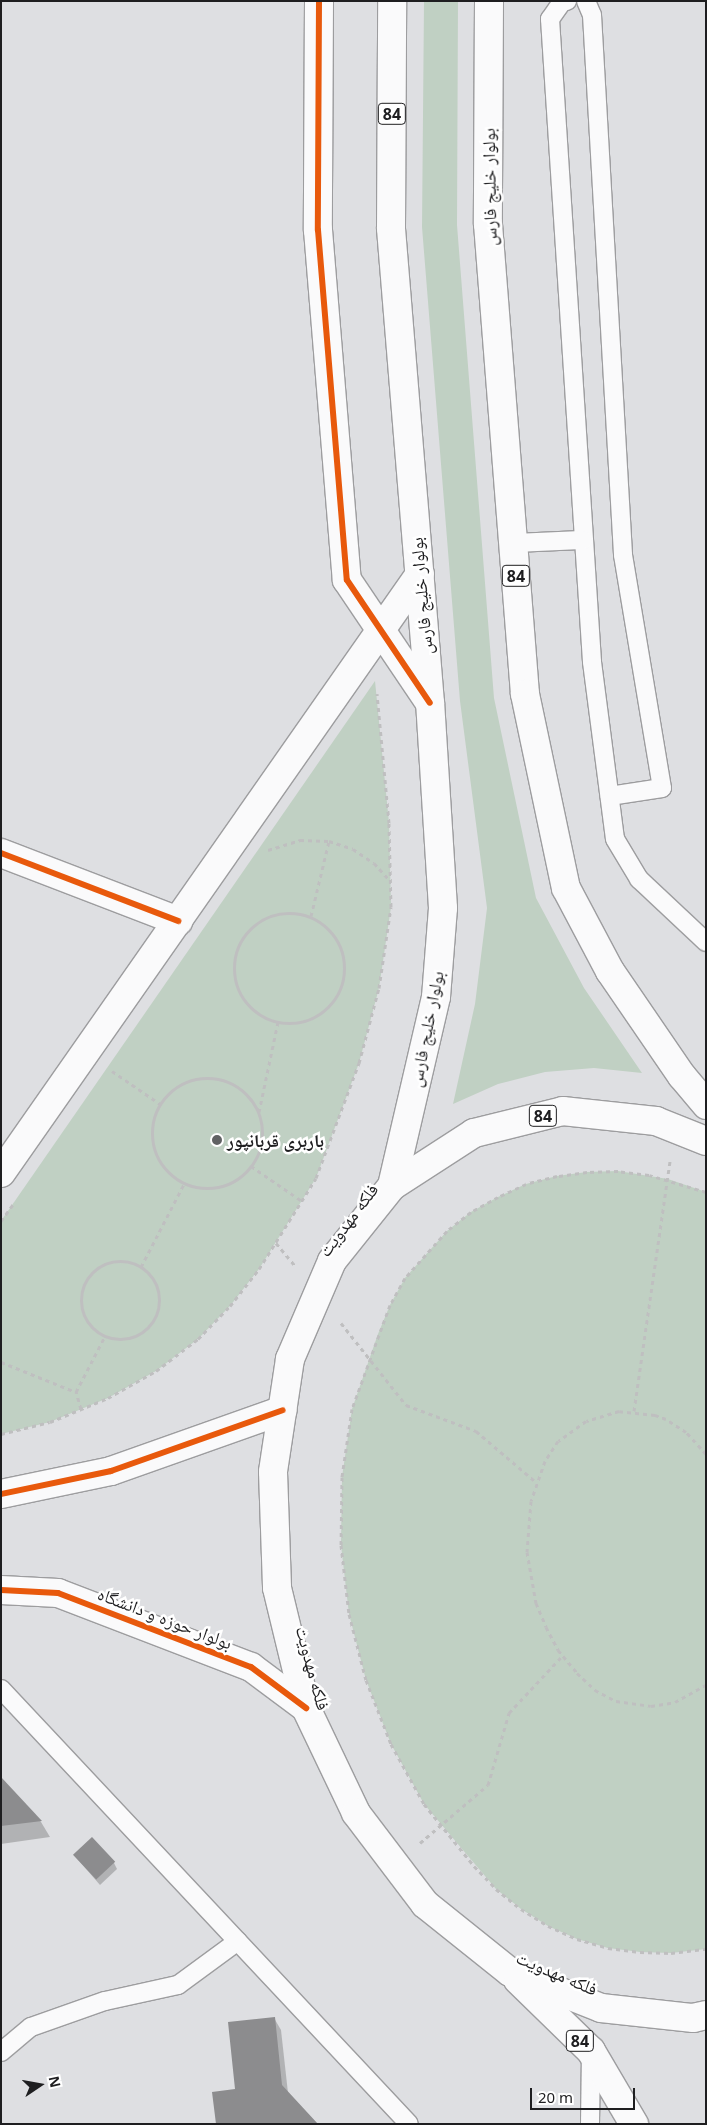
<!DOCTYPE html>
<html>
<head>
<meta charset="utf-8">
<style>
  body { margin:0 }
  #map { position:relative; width:707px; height:2125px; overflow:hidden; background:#dedfe2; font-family:"Noto Sans","Noto Naskh Arabic",sans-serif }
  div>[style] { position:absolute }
  .green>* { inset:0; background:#c0d0c3 }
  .shadow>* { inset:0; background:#0003 }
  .building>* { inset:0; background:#8c8c8e; transform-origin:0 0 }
  .path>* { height:3px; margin-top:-1.5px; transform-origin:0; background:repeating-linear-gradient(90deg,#bfbfc0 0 4px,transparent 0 8px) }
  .path>.ring { margin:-1.5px; padding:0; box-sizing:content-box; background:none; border:3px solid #bfbfc0; border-radius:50% }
  .roads { filter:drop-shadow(1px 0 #9d9d9f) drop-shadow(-1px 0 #9d9d9f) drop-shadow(0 1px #9d9d9f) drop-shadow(0 -1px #9d9d9f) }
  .service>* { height:18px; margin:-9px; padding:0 9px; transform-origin:9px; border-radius:9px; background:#fafafb }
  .minor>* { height:28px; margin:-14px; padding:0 14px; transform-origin:14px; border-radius:14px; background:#fafafb }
  .tertiary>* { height:28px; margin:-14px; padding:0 14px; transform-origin:14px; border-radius:14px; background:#fafafb }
  .trunk>* { height:28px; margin:-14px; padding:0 14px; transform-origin:14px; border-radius:14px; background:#fafafb }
  .cycleway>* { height:6px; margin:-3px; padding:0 3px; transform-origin:3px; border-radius:3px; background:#e8590c }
  .dots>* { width:14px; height:14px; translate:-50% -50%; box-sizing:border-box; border:2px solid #fff; border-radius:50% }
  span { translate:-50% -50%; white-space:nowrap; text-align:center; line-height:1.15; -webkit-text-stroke:5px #fff; paint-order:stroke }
  .shield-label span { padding:1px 4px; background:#fff; border:1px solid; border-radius:4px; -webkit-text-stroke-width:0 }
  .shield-label { font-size:16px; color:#1e1e20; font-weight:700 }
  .street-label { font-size:18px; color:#1e1e20 }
  .poi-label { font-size:18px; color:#1e1e20; font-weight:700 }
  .left { translate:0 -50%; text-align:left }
  .frame { position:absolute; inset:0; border:2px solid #1e1e20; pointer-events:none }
  .north { position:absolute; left:15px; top:2060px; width:50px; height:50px; -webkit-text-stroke:4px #fff; paint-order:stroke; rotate:78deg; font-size:14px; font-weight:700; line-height:20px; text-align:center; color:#1e1e20 }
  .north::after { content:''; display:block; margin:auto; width:18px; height:22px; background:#1e1e20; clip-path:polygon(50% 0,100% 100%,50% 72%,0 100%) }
  .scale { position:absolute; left:530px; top:2088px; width:105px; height:22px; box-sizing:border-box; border:2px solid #1e1e20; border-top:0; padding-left:6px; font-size:15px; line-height:18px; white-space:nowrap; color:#1e1e20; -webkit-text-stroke:4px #fff; paint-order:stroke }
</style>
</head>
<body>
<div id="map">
  <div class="green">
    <div style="clip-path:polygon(424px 1px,458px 1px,457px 225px,494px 698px,536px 898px,584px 988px,642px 1073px,594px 1068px,545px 1072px,498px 1084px,453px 1104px,475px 1004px,487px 908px,460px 701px,422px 227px)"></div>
    <div style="clip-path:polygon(375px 681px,389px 823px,391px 907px,379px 988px,359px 1063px,316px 1178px,259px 1269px,230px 1306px,198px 1339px,156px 1371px,108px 1398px,50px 1422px,1px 1434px,1px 1221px)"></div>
    <div style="clip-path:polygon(618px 1171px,668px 1179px,706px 1192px,706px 1949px,671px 1953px,640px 1952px,608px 1948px,577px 1939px,548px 1926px,521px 1909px,496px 1889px,424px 1804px,391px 1744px,366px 1680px,349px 1614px,341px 1545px,342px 1477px,352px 1409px,378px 1334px,390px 1305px,405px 1278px,447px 1231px,471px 1212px,498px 1197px,526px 1184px,557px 1176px,587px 1172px)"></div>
  </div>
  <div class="shadow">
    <div style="clip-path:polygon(1px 1778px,41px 1822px,50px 1837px,1px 1844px)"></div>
    <div style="clip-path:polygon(74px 1855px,114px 1863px,117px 1869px,100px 1885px)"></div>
    <div style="clip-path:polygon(274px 2018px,281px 2030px,288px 2093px,237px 2091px)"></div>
  </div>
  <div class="building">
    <div style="clip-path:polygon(1px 1777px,42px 1821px,1px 1826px)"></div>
    <div style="left:92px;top:1837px;width:34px;height:26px;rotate:47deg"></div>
    <div style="clip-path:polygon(275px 2017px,282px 2085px,318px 2124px,216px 2124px,212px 2092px,235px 2089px,228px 2022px)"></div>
  </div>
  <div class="path">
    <div style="left:268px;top:850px;width:34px;rotate:-17deg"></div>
    <div style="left:300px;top:840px;width:29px;rotate:2deg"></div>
    <div style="left:329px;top:841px;width:25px;rotate:18deg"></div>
    <div style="left:353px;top:849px;width:25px;rotate:34deg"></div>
    <div style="left:374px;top:863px;width:25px;rotate:48deg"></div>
    <div class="ring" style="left:234px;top:913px;width:107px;height:107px"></div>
    <div style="left:311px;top:916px;width:77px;rotate:-76.5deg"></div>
    <div style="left:112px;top:1071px;width:58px;rotate:34.5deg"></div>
    <div class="ring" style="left:152px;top:1078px;width:107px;height:107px"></div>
    <div style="left:259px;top:1112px;width:92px;rotate:-78.1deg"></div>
    <div style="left:251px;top:1166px;width:62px;rotate:34.5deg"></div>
    <div style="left:706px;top:1192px;width:59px;rotate:-163.4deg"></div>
    <div style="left:649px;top:1175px;width:31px;rotate:-173deg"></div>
    <div style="left:618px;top:1171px;width:31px;rotate:178deg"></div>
    <div style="left:587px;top:1172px;width:30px;rotate:172deg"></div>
    <div style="left:557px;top:1176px;width:32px;rotate:166deg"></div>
    <div style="left:526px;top:1184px;width:31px;rotate:155deg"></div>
    <div style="left:498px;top:1197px;width:31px;rotate:151deg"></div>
    <div style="left:471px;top:1212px;width:31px;rotate:142deg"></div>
    <div style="left:447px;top:1231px;width:63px;rotate:131.8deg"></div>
    <div style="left:405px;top:1278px;width:31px;rotate:119deg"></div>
    <div style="left:390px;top:1305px;width:111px;rotate:110.1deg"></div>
    <div style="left:352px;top:1409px;width:69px;rotate:98.4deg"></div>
    <div style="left:342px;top:1477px;width:68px;rotate:90.8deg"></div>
    <div style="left:341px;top:1545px;width:69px;rotate:83.4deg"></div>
    <div style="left:349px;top:1614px;width:68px;rotate:75.6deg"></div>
    <div style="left:366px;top:1680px;width:69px;rotate:68.7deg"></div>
    <div style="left:391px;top:1744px;width:68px;rotate:61.2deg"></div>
    <div style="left:424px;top:1804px;width:80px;rotate:51.1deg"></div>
    <div style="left:474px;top:1866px;width:32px;rotate:46deg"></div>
    <div style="left:496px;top:1889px;width:32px;rotate:39deg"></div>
    <div style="left:521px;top:1909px;width:32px;rotate:32deg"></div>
    <div style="left:548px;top:1926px;width:32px;rotate:24deg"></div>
    <div style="left:577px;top:1939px;width:32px;rotate:16deg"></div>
    <div style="left:608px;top:1948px;width:32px;rotate:7deg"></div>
    <div style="left:640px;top:1952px;width:31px;rotate:2deg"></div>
    <div style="left:671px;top:1953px;width:35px;rotate:-7deg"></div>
    <div style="left:1px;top:1221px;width:22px;rotate:-54deg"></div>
    <div style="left:276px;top:1243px;width:30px;rotate:50deg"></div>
    <div class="ring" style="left:81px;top:1261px;width:75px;height:75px"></div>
    <div style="left:141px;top:1267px;width:93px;rotate:-62.6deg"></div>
    <div style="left:341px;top:1323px;width:105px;rotate:51.6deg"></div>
    <div style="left:406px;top:1405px;width:75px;rotate:20.4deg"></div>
    <div style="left:476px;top:1431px;width:80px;rotate:40.4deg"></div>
    <div style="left:1px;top:1362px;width:81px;rotate:21.8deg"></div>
    <div style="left:81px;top:1409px;width:18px;rotate:-106deg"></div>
    <div style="left:76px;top:1392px;width:63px;rotate:-62.6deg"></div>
    <div style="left:634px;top:1411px;width:254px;rotate:-81.8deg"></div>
    <div style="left:1px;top:1434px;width:50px;rotate:-13.8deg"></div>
    <div style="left:50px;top:1422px;width:63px;rotate:-22.5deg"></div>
    <div style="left:108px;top:1398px;width:55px;rotate:-29.4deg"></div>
    <div style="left:156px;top:1371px;width:53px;rotate:-37.3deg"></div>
    <div style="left:198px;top:1339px;width:46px;rotate:-45.9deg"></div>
    <div style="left:230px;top:1306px;width:47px;rotate:-51.9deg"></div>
    <div style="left:259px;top:1269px;width:107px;rotate:-57.9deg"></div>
    <div style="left:316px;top:1178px;width:123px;rotate:-69.5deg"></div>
    <div style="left:359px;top:1063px;width:78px;rotate:-75.1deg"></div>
    <div style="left:379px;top:988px;width:82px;rotate:-81.6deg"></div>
    <div style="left:391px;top:907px;width:84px;rotate:-91.4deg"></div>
    <div style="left:389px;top:823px;width:130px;rotate:-95.3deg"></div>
    <div style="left:706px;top:1454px;width:30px;rotate:-132deg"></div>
    <div style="left:686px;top:1432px;width:24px;rotate:-147deg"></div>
    <div style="left:666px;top:1419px;width:12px;rotate:-160deg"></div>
    <div style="left:655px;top:1415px;width:36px;rotate:-174deg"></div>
    <div style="left:619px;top:1411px;width:34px;rotate:163deg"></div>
    <div style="left:586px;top:1421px;width:34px;rotate:144deg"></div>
    <div style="left:558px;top:1441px;width:24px;rotate:123deg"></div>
    <div style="left:545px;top:1461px;width:42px;rotate:109.3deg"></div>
    <div style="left:531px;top:1501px;width:51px;rotate:94.5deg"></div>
    <div style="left:527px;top:1552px;width:52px;rotate:80deg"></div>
    <div style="left:536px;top:1603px;width:26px;rotate:67deg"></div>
    <div style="left:546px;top:1627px;width:26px;rotate:62deg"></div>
    <div style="left:558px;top:1650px;width:30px;rotate:50deg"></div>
    <div style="left:577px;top:1673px;width:25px;rotate:43deg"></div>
    <div style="left:595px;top:1690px;width:24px;rotate:28deg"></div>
    <div style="left:616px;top:1701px;width:35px;rotate:8deg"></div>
    <div style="left:651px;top:1706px;width:24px;rotate:-9deg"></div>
    <div style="left:675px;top:1702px;width:35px;rotate:-29deg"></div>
    <div style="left:420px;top:1843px;width:89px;rotate:-40.5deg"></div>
    <div style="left:488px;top:1785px;width:75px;rotate:-73.7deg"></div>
    <div style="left:509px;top:1713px;width:79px;rotate:-47deg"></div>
  </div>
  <div class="roads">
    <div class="service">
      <div style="left:567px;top:1px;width:5px;rotate:169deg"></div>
      <div style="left:562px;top:2px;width:21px;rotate:125deg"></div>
      <div style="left:550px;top:19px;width:644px;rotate:86.26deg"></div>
      <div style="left:592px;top:662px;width:178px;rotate:82.6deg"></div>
      <div style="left:615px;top:839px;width:47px;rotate:59deg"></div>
      <div style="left:639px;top:879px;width:92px;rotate:43.2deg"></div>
      <div style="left:586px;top:1px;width:15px;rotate:67deg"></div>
      <div style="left:592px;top:15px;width:541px;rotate:86.71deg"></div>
      <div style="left:623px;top:555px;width:236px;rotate:80.5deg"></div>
      <div style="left:662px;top:788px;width:53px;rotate:171.3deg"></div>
      <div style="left:513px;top:543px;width:70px;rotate:-2.5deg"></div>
      <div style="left:1px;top:1689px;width:596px;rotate:46.83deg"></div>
      <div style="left:1px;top:2052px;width:39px;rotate:-40deg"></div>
      <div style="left:31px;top:2027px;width:78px;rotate:-19.4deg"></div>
      <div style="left:105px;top:2001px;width:75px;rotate:-12.4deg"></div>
      <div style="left:178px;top:1985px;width:74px;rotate:-36.3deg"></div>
      <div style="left:590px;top:2124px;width:70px;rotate:-89.2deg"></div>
    </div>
    <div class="minor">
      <div style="left:1px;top:853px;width:190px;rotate:21deg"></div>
    </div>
    <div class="tertiary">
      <div style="left:319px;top:1px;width:229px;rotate:90.3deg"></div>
      <div style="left:318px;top:230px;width:351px;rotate:85.3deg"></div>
      <div style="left:347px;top:580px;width:148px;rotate:56deg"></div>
      <div style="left:1px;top:1494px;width:112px;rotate:-11.8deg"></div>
      <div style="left:111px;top:1471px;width:182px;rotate:-19.5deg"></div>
      <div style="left:1px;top:1590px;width:57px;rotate:3deg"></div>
      <div style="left:58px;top:1593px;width:207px;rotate:21deg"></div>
      <div style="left:251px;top:1667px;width:69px;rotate:36.7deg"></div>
    </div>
    <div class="trunk">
      <div style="left:489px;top:1px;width:223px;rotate:90.3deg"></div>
      <div style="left:488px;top:224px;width:471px;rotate:85.5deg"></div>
      <div style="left:525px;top:694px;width:198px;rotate:78.1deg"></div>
      <div style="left:566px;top:888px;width:94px;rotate:62.1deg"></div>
      <div style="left:610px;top:971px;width:127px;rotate:55.6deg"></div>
      <div style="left:682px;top:1076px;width:38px;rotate:50deg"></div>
      <div style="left:706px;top:1141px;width:54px;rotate:-158.2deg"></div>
      <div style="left:656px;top:1121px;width:94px;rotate:-173.9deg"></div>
      <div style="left:563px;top:1111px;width:92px;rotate:166.1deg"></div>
      <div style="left:474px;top:1133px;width:98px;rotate:147.1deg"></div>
      <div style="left:392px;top:1186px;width:96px;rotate:128.7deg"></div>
      <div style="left:332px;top:1261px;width:107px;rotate:113.2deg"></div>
      <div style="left:290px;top:1359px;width:114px;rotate:98.6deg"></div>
      <div style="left:273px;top:1472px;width:116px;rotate:88deg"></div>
      <div style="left:277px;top:1588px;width:123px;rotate:76.4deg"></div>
      <div style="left:306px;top:1708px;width:116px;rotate:64.5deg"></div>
      <div style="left:356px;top:1813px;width:114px;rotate:52.8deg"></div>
      <div style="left:425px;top:1904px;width:109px;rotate:38.7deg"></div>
      <div style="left:510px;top:1972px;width:98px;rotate:21.6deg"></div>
      <div style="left:601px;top:2008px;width:93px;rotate:6.2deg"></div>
      <div style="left:693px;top:2018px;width:13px;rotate:-13deg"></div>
      <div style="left:1px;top:1173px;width:731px;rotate:-55.03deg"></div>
      <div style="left:392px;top:1186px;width:194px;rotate:-76.9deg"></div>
      <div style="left:436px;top:997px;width:89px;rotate:-85.5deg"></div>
      <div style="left:443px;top:908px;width:205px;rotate:-93.6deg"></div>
      <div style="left:430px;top:703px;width:477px;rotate:-94.7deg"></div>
      <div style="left:391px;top:228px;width:227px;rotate:-89.7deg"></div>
      <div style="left:518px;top:1980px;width:102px;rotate:44.2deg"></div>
      <div style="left:591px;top:2051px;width:85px;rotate:59.5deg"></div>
    </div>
  </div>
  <div class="cycleway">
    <div style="left:319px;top:1px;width:229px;rotate:90.3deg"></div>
    <div style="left:318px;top:230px;width:351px;rotate:85.3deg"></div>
    <div style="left:347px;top:580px;width:148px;rotate:56deg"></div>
    <div style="left:1px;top:853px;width:190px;rotate:21deg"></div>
    <div style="left:1px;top:1494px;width:112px;rotate:-11.8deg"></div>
    <div style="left:111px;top:1471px;width:182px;rotate:-19.5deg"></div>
    <div style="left:1px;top:1590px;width:57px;rotate:3deg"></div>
    <div style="left:58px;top:1593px;width:207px;rotate:21deg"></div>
    <div style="left:251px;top:1667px;width:69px;rotate:36.7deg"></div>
  </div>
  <div class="dots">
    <div style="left:217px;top:1140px;background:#616264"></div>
  </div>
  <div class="shield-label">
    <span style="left:392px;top:114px">84</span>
    <span style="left:516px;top:576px">84</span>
    <span style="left:543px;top:1116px">84</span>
    <span style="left:580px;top:2041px">84</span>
  </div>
  <div class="street-label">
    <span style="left:489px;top:187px;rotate:-91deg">بولوار خلیج فارس</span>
    <span style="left:421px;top:596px;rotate:-95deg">بولوار خلیج فارس</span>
    <span style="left:426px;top:1029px;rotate:-79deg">بولوار خلیج فارس</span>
    <span style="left:348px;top:1220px;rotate:-53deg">فلکه مهدویت</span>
    <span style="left:165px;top:1618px;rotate:21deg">بولوار حوزه و دانشگاه</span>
    <span style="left:313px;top:1668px;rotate:75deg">فلکه مهدویت</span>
    <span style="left:557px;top:1973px;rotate:23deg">فلکه مهدویت</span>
  </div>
  <div class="poi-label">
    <span class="left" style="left:227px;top:1140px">باربری قربانپور</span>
  </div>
  <div class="frame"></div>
  <div class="north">N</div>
  <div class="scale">20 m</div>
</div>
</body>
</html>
